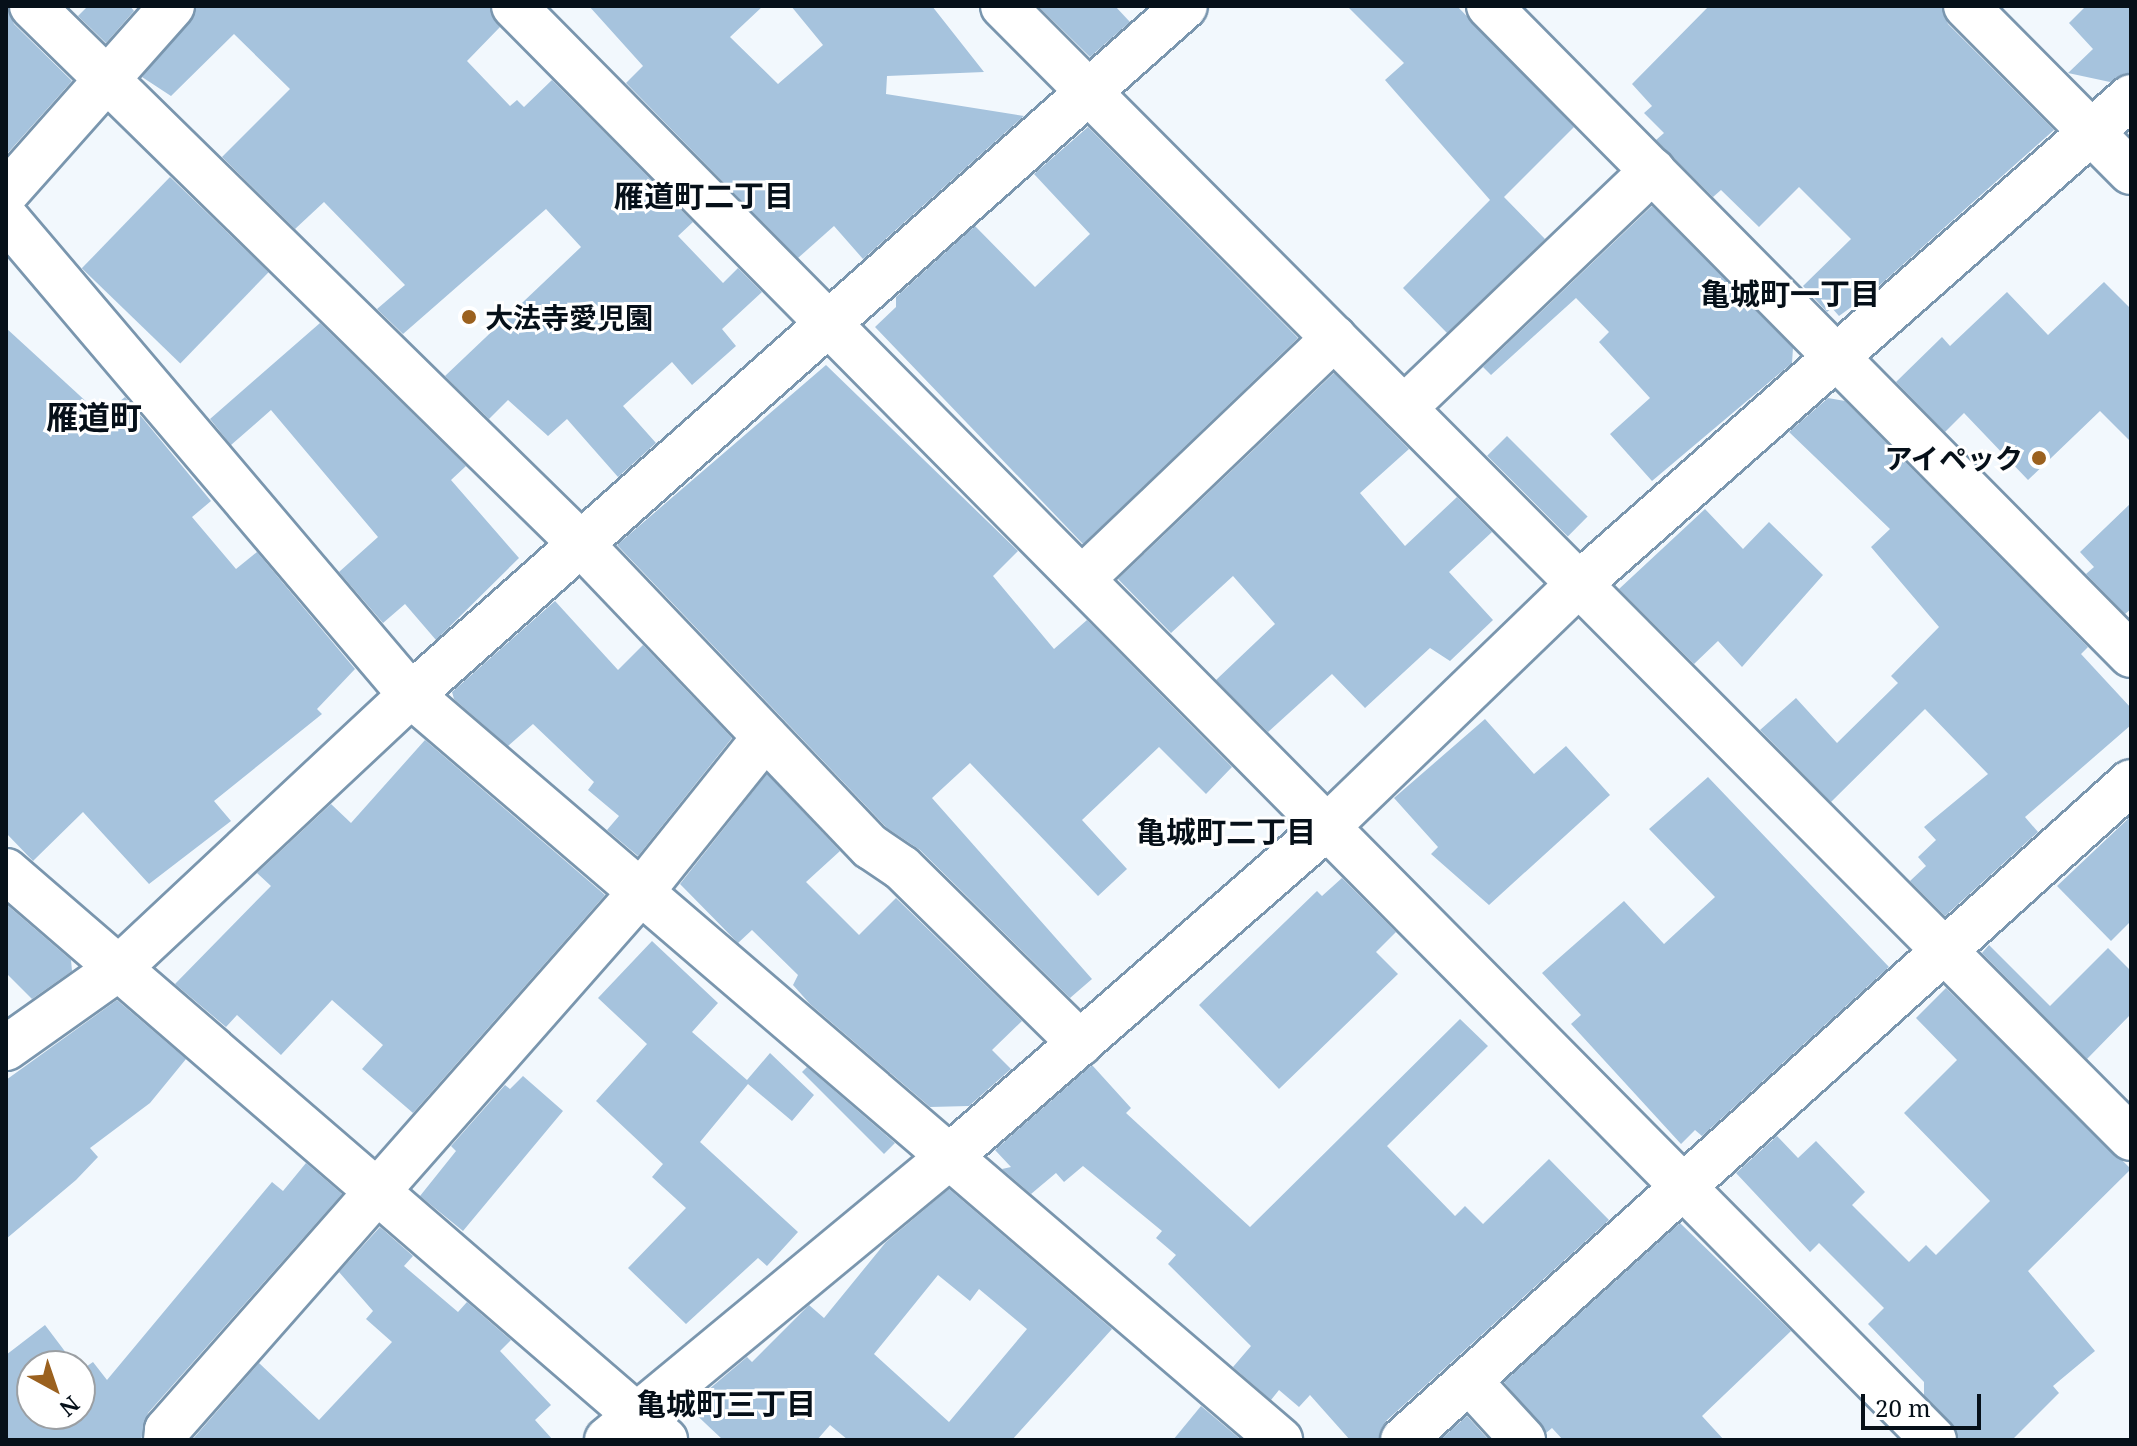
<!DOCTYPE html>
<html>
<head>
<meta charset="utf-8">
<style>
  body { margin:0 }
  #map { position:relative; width:2137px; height:1446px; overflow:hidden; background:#f2f8fd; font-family:"Noto Serif","Noto Sans JP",serif }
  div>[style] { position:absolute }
  .building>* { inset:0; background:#a6c3dd; transform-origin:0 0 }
  .roads { filter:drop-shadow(2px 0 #7a96ae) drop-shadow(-2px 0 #7a96ae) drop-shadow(0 2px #7a96ae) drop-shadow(0 -2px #7a96ae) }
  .minor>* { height:44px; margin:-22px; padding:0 22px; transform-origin:22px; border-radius:22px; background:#fff }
  .dots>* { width:22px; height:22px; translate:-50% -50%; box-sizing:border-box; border:4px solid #fff; border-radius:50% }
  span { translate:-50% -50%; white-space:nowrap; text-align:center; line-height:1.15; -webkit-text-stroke:6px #fff; paint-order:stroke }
  .poi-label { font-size:28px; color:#061019; font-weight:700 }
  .left { translate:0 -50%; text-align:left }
  .right { translate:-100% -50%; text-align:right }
  .neighbourhood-label { font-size:30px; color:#061019; font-weight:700 }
  .quarter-label { font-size:32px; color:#061019; font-weight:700 }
  .frame { position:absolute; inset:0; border:8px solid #061019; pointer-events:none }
  .north { position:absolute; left:16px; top:1350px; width:80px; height:80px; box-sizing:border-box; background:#fff; border:2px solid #9b9fa3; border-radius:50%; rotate:140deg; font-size:22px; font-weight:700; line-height:32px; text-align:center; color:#061019 }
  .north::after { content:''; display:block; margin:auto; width:28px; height:36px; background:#9b611f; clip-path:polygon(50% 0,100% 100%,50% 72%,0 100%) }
  .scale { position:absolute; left:1861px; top:1394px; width:120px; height:36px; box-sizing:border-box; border:4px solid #061019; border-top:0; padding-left:10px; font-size:24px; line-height:28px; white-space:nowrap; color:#061019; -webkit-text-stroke:6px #fff; paint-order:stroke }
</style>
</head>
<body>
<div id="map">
  <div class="building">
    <div style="clip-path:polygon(8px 6px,14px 24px,72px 81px,6px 155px)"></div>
    <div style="clip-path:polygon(88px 6px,130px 6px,134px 11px,106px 43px,78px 16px)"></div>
    <div style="clip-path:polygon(196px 6px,490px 6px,500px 27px,467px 61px,510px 106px,517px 100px,524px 107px,552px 80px,693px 222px,678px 236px,723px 283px,738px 268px,762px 292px,722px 329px,736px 346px,692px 385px,672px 362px,623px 406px,656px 443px,618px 477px,567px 419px,548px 436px,508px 400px,489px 419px,445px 376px,581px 247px,546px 209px,403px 334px,377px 309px,405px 285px,324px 202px,295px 229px,222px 157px,290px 89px,234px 34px,171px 96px,142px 77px)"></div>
    <div style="clip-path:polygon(589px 6px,763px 6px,730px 37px,778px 84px,823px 45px,791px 6px,932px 6px,984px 72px,887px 76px,886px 94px,1024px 116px,863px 259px,834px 226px,798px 258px,626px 83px,643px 66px)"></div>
    <div style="clip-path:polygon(1038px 6px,1115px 6px,1130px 22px,1090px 57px)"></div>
    <div style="clip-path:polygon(1347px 6px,1457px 6px,1574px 127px,1504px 197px,1545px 239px,1447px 333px,1403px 288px,1490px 200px,1385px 80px,1404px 63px)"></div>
    <div style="clip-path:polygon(1709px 6px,1942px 6px,1948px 24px,2054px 130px,1872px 292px,1839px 316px,1832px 308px,1827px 312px,1803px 286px,1851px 239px,1799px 187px,1759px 227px,1721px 190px,1713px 197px,1656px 140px,1664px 133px,1644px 113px,1652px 106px,1632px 84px)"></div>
    <div style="clip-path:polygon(2086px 6px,2131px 6px,2131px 73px,2110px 82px,2068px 73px,2093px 49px,2069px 23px)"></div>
    <div style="clip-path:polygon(1088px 127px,1298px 338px,1083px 544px,875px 327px,896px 307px,896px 297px,975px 226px,1035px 287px,1090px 234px,1034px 174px)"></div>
    <div style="left:170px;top:177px;width:137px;height:127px;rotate:44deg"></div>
    <div style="clip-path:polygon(1652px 206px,1793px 348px,1792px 363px,1652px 481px,1610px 434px,1650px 398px,1599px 342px,1609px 332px,1576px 298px,1491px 375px,1483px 367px)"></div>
    <div style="clip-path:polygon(2104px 282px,2131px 309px,2131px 442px,2100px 411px,2028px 480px,1964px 413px,1945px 432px,1896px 382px,1942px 337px,1950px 346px,2007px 292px,2048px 335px)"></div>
    <div style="clip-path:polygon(320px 323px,466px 466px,451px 480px,519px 558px,436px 640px,405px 604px,383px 623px,339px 572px,378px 537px,271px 410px,231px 445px,210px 419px)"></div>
    <div style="clip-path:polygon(6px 328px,102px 416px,125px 397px,211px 501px,192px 517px,236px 569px,257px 552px,355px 669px,317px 709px,322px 714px,214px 801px,231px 821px,149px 884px,83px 812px,33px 861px,6px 833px)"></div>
    <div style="clip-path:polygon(826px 365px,1018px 551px,993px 576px,1054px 649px,1087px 620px,1232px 767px,1206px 794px,1159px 747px,1082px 820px,1127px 869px,1098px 896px,970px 763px,932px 798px,1092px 979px,1070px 998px,920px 850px,887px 828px,617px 545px)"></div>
    <div style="clip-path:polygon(1334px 373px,1409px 449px,1360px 493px,1405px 546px,1457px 497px,1492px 532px,1449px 572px,1493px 620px,1450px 661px,1430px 648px,1365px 708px,1332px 674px,1268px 732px,1216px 680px,1275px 624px,1233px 576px,1171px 633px,1118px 579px)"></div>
    <div style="clip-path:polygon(1828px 398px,1845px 401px,2088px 647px,2081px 654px,2131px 708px,2131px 725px,2025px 817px,2038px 832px,1945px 916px,1910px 881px,1926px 866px,1918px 857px,1936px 840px,1924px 827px,1988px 774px,1925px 709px,1831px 802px,1760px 730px,1796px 698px,1837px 743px,1898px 683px,1891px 676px,1939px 627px,1871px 547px,1890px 529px,1789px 432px)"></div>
    <div style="left:1507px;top:436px;width:114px;height:28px;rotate:45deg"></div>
    <div style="clip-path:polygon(2131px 503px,2131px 609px,2125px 614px,2086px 574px,2094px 567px,2080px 552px)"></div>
    <div style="clip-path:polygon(1705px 509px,1743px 549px,1769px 522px,1823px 575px,1742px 667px,1718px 641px,1694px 664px,1619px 589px)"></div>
    <div style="clip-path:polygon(555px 601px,618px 670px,643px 645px,732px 738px,638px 856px,607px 830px,619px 816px,588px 790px,594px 782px,533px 724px,508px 746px,454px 699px,452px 692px)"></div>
    <div style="clip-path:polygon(1485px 719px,1534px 774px,1566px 746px,1610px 795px,1489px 905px,1431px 854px,1438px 847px,1394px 798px)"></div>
    <div style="clip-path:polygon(425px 740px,605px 895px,413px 1113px,362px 1069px,383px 1045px,332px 1000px,281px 1055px,237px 1015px,226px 1027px,175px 984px,271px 886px,257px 873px,331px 804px,351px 823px)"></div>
    <div style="clip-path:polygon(767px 774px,840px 851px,806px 882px,859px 935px,896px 898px,1022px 1021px,992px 1050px,1011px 1069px,969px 1106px,930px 1107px,810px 1004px,793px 985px,798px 975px,752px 930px,738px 943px,680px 884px)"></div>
    <div style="clip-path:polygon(1708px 777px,1889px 967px,1702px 1136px,1695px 1130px,1681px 1144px,1571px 1024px,1581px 1015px,1542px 973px,1624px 901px,1664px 944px,1715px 897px,1649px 829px)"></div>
    <div style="clip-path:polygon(2131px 816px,2131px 921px,2111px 941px,2057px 886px)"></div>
    <div style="clip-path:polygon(1342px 878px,1396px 932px,1376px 952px,1398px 974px,1279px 1089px,1199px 1005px,1317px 891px,1322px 896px)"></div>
    <div style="clip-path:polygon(6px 904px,71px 960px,72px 971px,32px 999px,6px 973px)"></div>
    <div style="clip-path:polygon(652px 941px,718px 1003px,692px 1032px,747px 1080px,770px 1053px,814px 1095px,792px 1121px,748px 1084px,700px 1142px,798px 1232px,767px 1266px,758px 1258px,686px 1324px,628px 1268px,686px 1208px,652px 1177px,663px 1164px,596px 1101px,647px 1044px,598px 998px)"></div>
    <div style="clip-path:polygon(1989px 945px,2050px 1006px,2108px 948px,2131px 971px,2131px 1014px,2087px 1059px,1982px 953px)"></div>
    <div style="clip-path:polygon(1946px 988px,2131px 1169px,2028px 1271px,2095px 1351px,2053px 1386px,2059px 1393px,2012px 1440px,1958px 1440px,1924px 1395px,1924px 1382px,1868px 1324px,1884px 1308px,1819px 1243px,1810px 1252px,1736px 1173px,1777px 1136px,1798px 1158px,1816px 1141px,1865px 1192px,1852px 1205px,1909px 1262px,1926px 1245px,1936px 1255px,1990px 1201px,1904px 1113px,1957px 1060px,1916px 1018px)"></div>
    <div style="clip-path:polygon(117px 1000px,186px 1059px,150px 1103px,90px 1148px,98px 1157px,76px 1180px,6px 1239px,6px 1080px)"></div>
    <div style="clip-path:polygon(1460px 1019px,1488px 1046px,1387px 1146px,1455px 1216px,1465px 1206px,1483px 1224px,1549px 1159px,1609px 1220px,1386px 1421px,1379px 1440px,1350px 1440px,1310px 1395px,1299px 1407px,1279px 1390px,1271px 1400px,1233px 1367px,1251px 1346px,1168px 1264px,1176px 1255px,1156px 1238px,1162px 1231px,1083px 1166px,1064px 1182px,1056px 1173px,1031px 1194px,1002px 1169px,1011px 1167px,995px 1150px,1092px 1065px,1131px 1108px,1126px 1113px,1250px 1227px)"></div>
    <div style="clip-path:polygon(807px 1067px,895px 1143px,884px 1154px,802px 1072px)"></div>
    <div style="clip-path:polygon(523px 1076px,563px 1111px,463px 1231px,420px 1196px,456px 1151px,451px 1146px,505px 1085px,510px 1089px)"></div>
    <div style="clip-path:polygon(306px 1163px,342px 1194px,148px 1413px,141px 1440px,6px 1440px,6px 1355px,45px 1325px,76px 1366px,32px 1366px,32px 1414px,80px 1414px,80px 1371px,93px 1362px,107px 1380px,272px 1182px,283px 1191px)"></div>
    <div style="clip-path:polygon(evenodd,949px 1189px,1112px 1329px,1012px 1440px,848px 1440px,830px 1425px,817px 1440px,723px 1440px,688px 1407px,747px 1357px,752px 1362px,809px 1305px,824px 1318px,886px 1242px,949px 1189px,938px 1275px,970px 1301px,979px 1289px,1027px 1329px,949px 1422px,874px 1354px,938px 1275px)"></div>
    <div style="clip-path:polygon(1680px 1223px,1791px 1331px,1702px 1416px,1724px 1440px,1563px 1440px,1552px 1428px,1546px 1433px,1504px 1382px)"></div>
    <div style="clip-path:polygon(380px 1227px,413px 1256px,404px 1266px,458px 1312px,467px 1302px,511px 1340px,500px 1351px,551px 1405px,535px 1420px,553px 1440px,192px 1440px,259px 1363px,319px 1420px,392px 1342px,366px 1319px,373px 1311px,339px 1272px)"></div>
    <div style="clip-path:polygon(1201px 1406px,1239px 1438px,1238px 1440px,1173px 1440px)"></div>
    <div style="clip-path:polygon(1467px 1416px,1489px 1440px,1440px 1440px)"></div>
  </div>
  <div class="roads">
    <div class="minor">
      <div style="left:32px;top:6px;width:769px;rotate:44.42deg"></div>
      <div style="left:581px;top:544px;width:419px;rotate:46.3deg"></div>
      <div style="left:871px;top:847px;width:37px;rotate:34deg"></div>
      <div style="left:902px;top:868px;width:250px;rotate:44.5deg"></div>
      <div style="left:514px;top:6px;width:2018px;rotate:45.28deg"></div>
      <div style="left:1003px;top:6px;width:1598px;rotate:45.1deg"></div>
      <div style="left:1489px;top:6px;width:913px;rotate:45.31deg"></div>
      <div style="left:1966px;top:6px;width:234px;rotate:45.2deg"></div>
      <div style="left:6px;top:193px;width:250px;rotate:-48.4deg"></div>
      <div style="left:6px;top:218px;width:626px;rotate:49.67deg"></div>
      <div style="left:411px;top:695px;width:1145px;rotate:40.61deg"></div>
      <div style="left:1404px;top:408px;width:344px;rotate:-43.7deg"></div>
      <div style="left:1082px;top:579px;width:349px;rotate:-43.7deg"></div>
      <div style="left:6px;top:871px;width:871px;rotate:40.81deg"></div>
      <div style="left:6px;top:1048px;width:138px;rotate:-35.3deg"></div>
      <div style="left:119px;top:968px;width:400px;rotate:-43.1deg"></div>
      <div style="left:411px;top:695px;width:1036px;rotate:-41.67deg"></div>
      <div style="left:1469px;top:1381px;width:80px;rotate:47.5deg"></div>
      <div style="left:166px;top:1440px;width:10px;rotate:-84deg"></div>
      <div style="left:167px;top:1430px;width:717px;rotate:-48.62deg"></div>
      <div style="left:641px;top:892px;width:198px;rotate:-51.3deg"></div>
      <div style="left:607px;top:1440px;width:444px;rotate:-39.6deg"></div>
      <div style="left:949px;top:1157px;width:502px;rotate:-41.12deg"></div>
      <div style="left:1327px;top:827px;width:350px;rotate:-44deg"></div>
      <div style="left:1579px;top:584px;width:736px;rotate:-41.42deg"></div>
      <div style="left:1403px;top:1440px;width:981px;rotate:-42.11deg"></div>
    </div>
  </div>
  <div class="dots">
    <div style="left:469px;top:317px;background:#9b611f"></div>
    <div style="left:2039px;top:458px;background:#9b611f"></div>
  </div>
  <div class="poi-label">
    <span class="left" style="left:485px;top:317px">大法寺愛児園</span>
    <span class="right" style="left:2023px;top:458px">アイペック</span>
  </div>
  <div class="neighbourhood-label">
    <span style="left:704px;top:196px">雁道町二丁目</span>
    <span style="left:1790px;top:294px">亀城町一丁目</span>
    <span style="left:1226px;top:832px">亀城町二丁目</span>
    <span style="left:726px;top:1404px">亀城町三丁目</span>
  </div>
  <div class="quarter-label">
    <span style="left:94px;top:417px">雁道町</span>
  </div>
  <div class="frame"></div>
  <div class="north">N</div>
  <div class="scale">20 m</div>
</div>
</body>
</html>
